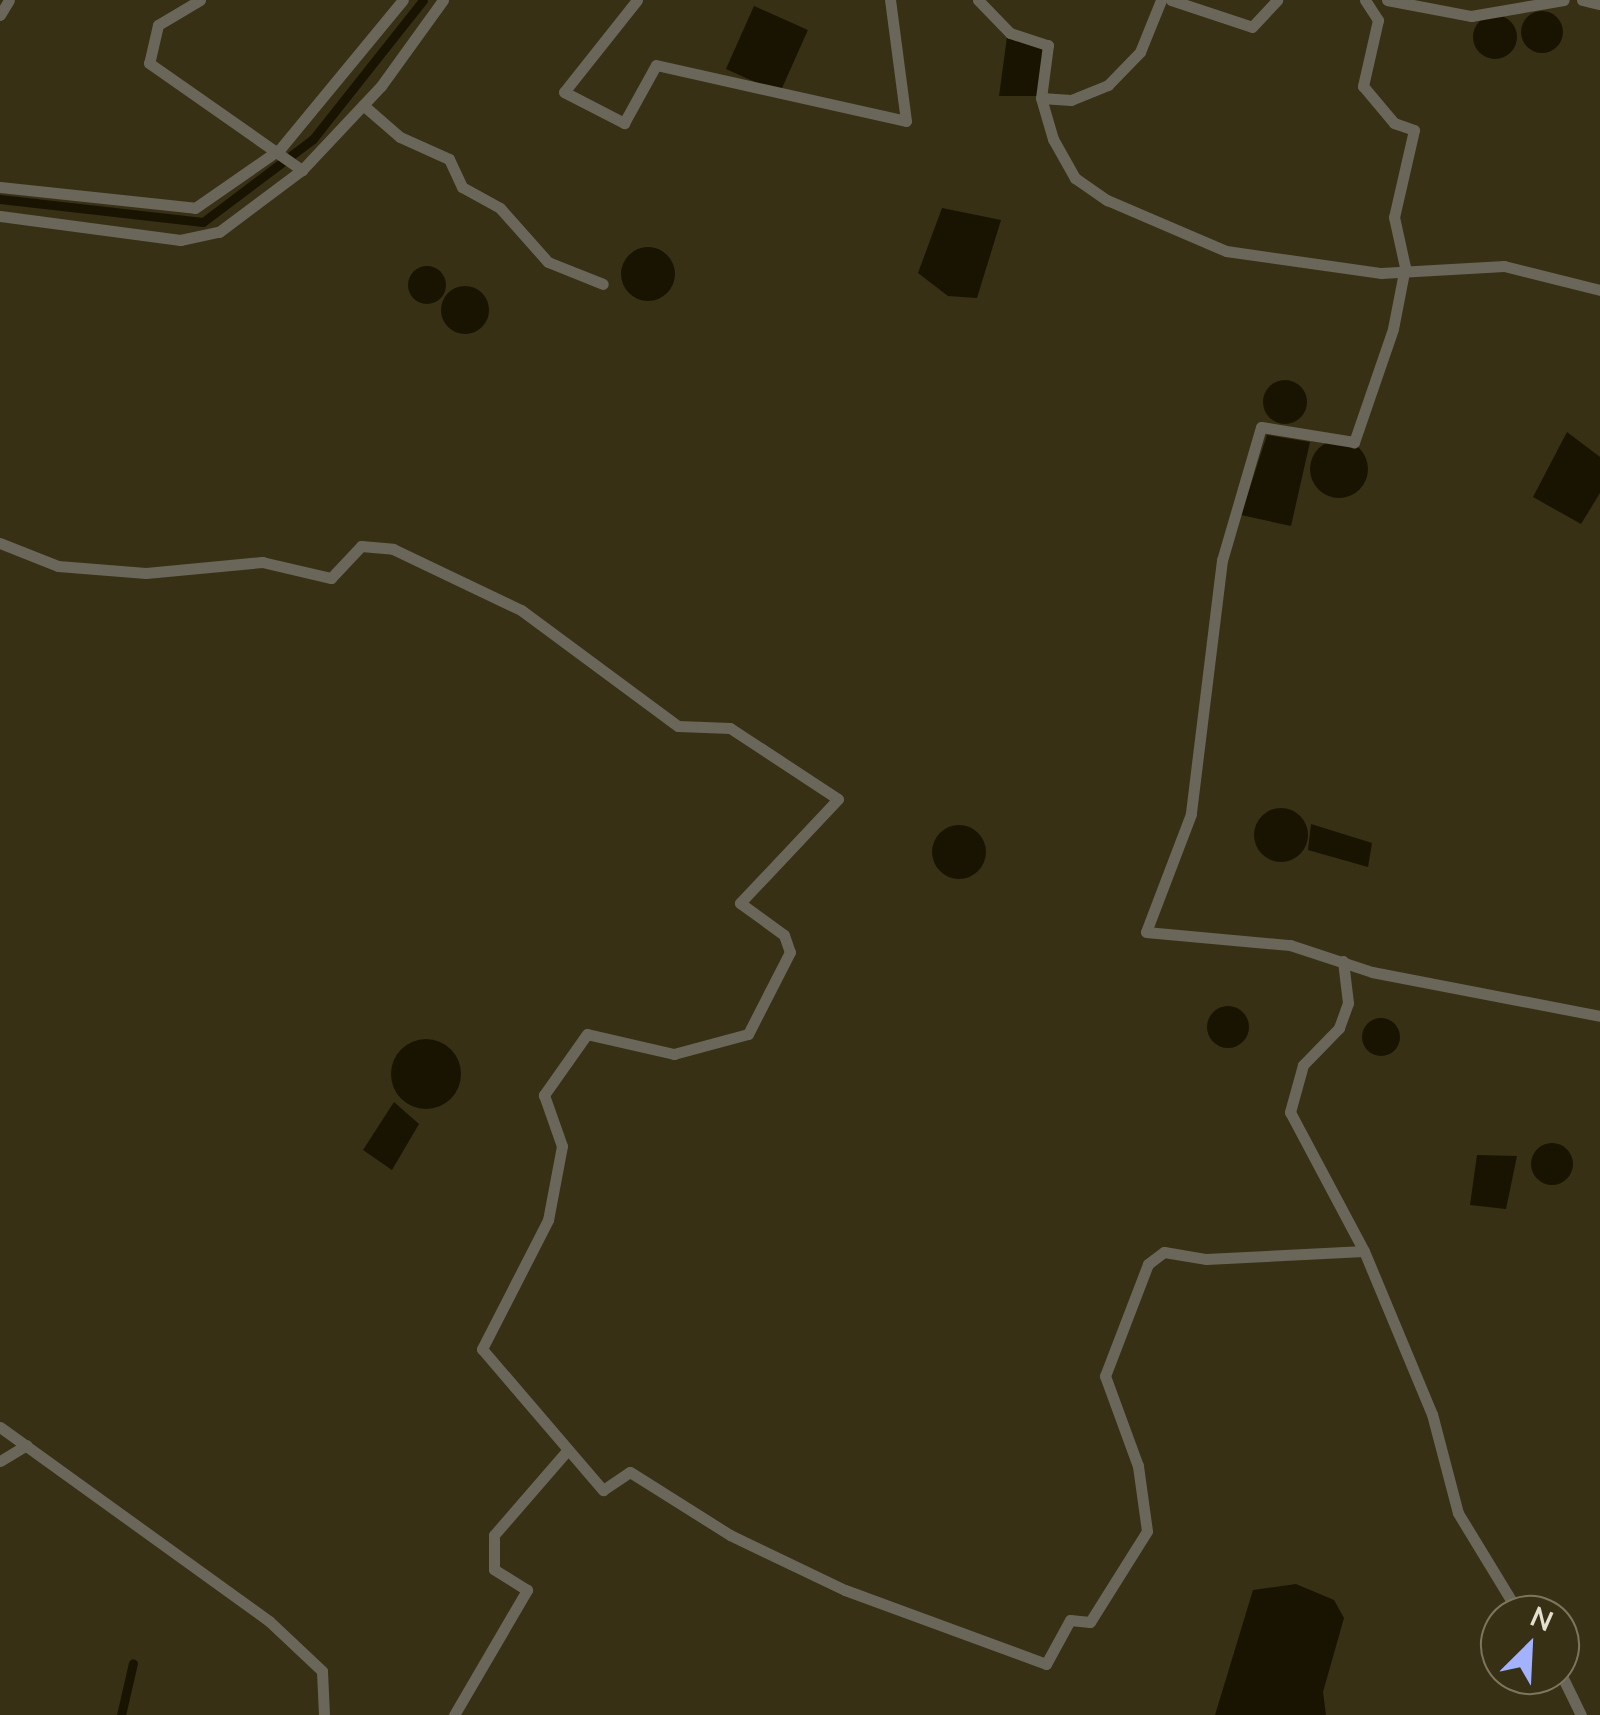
<!DOCTYPE html>
<html>
<head>
<meta charset="utf-8">
<style>
  body { margin:0 }
  #map { position:relative; width:1600px; height:1715px; overflow:hidden; background:#373014; font-family:"Nunito Sans",sans-serif }
  div>[style] { position:absolute }
  .water>* { inset:0; background:#191402; transform-origin:0 0 }
  .round { border-radius:50% }
  .canal>* { height:9px; margin:-4.5px; padding:0 4.5px; transform-origin:4.5px; border-radius:4.5px; background:#191402 }
  .minor>* { height:11px; margin:-5.5px; padding:0 5.5px; transform-origin:5.5px; border-radius:5.5px; background:#6a665a }
  span { translate:-50% -50%; white-space:nowrap; text-align:center; line-height:1.15; -webkit-text-stroke:10px #373014; paint-order:stroke }
  .north { position:absolute; left:1480px; top:1595px; width:100px; height:100px; box-sizing:border-box; background:#373014; border:2px solid #7c765f; border-radius:50%; rotate:24deg; font-size:28px; font-weight:700; line-height:40px; text-align:center; color:#e4e0d0 }
  .north::after { content:''; display:block; margin:auto; width:35px; height:45px; background:#a3b2fd; clip-path:polygon(50% 0,100% 100%,50% 72%,0 100%) }
</style>
</head>
<body>
<div id="map">
  <div class="water">
    <div style="left:754px;top:6px;width:59px;height:69px;rotate:24deg"></div>
    <div class="round" style="left:1521px;top:11px;width:42px;height:42px"></div>
    <div class="round" style="left:1473px;top:15px;width:44px;height:44px"></div>
    <div style="clip-path:polygon(1007px 37px,1046px 46px,1037px 96px,999px 96px)"></div>
    <div style="clip-path:polygon(942px 208px,1001px 220px,977px 298px,948px 296px,918px 273px)"></div>
    <div class="round" style="left:621px;top:247px;width:54px;height:54px"></div>
    <div class="round" style="left:408px;top:266px;width:38px;height:38px"></div>
    <div class="round" style="left:441px;top:286px;width:48px;height:48px"></div>
    <div class="round" style="left:1263px;top:380px;width:44px;height:44px"></div>
    <div style="clip-path:polygon(1567px 432px,1600px 457px,1600px 493px,1581px 524px,1533px 497px)"></div>
    <div style="clip-path:polygon(1267px 435px,1310px 442px,1291px 526px,1241px 515px)"></div>
    <div class="round" style="left:1310px;top:440px;width:58px;height:58px"></div>
    <div class="round" style="left:1254px;top:808px;width:54px;height:54px"></div>
    <div style="clip-path:polygon(1311px 824px,1372px 843px,1368px 867px,1308px 850px)"></div>
    <div class="round" style="left:932px;top:825px;width:54px;height:54px"></div>
    <div class="round" style="left:1207px;top:1006px;width:42px;height:42px"></div>
    <div class="round" style="left:1362px;top:1018px;width:38px;height:38px"></div>
    <div class="round" style="left:391px;top:1039px;width:70px;height:70px"></div>
    <div style="clip-path:polygon(394px 1102px,419px 1124px,392px 1170px,363px 1150px)"></div>
    <div class="round" style="left:1531px;top:1143px;width:42px;height:42px"></div>
    <div style="clip-path:polygon(1477px 1155px,1517px 1156px,1506px 1209px,1470px 1205px)"></div>
    <div style="clip-path:polygon(1296px 1584px,1334px 1600px,1344px 1618px,1323px 1692px,1326px 1715px,1215px 1715px,1253px 1590px)"></div>
  </div>
  <div class="canal">
    <div style="left:0;top:199px;width:204px;rotate:6.5deg"></div>
    <div style="left:203px;top:222px;width:138px;rotate:-37deg"></div>
    <div style="left:313px;top:139px;width:177px;rotate:-51.6deg"></div>
    <div style="left:121px;top:1715px;width:53px;rotate:-77deg"></div>
  </div>
  <div class="minor">
    <div style="left:200px;top:0;width:49px;rotate:149.2deg"></div>
    <div style="left:158px;top:25px;width:39px;rotate:103deg"></div>
    <div style="left:149px;top:63px;width:187px;rotate:35deg"></div>
    <div style="left:637px;top:0;width:117px;rotate:128.4deg"></div>
    <div style="left:564px;top:92px;width:68px;rotate:27.3deg"></div>
    <div style="left:624px;top:123px;width:66px;rotate:-61.1deg"></div>
    <div style="left:656px;top:65px;width:256px;rotate:12.6deg"></div>
    <div style="left:906px;top:121px;width:122px;rotate:-97.5deg"></div>
    <div style="left:978px;top:0;width:46px;rotate:45.9deg"></div>
    <div style="left:1010px;top:33px;width:40px;rotate:18deg"></div>
    <div style="left:1048px;top:45px;width:53px;rotate:97.5deg"></div>
    <div style="left:1041px;top:98px;width:43px;rotate:73.7deg"></div>
    <div style="left:1053px;top:139px;width:45px;rotate:60.6deg"></div>
    <div style="left:1075px;top:178px;width:39px;rotate:35deg"></div>
    <div style="left:1107px;top:200px;width:129px;rotate:23.2deg"></div>
    <div style="left:1226px;top:251px;width:157px;rotate:8.1deg"></div>
    <div style="left:1381px;top:273px;width:123px;rotate:-3.3deg"></div>
    <div style="left:1504px;top:266px;width:99px;rotate:14deg"></div>
    <div style="left:1171px;top:0;width:85px;rotate:18.4deg"></div>
    <div style="left:1252px;top:27px;width:37px;rotate:-47deg"></div>
    <div style="left:1365px;top:0;width:24px;rotate:57deg"></div>
    <div style="left:1378px;top:20px;width:68px;rotate:102.8deg"></div>
    <div style="left:1363px;top:86px;width:48px;rotate:50deg"></div>
    <div style="left:1394px;top:123px;width:21px;rotate:19deg"></div>
    <div style="left:1414px;top:130px;width:89px;rotate:102.9deg"></div>
    <div style="left:1394px;top:217px;width:51px;rotate:77.6deg"></div>
    <div style="left:1405px;top:267px;width:63px;rotate:101deg"></div>
    <div style="left:1393px;top:329px;width:120px;rotate:109deg"></div>
    <div style="left:1354px;top:442px;width:94px;rotate:-170.8deg"></div>
    <div style="left:1261px;top:427px;width:139px;rotate:106.3deg"></div>
    <div style="left:1222px;top:560px;width:256px;rotate:97deg"></div>
    <div style="left:1191px;top:814px;width:126px;rotate:110.9deg"></div>
    <div style="left:1146px;top:932px;width:145px;rotate:5.2deg"></div>
    <div style="left:1290px;top:945px;width:86px;rotate:18.2deg"></div>
    <div style="left:1372px;top:972px;width:232px;rotate:10.9deg"></div>
    <div style="left:1387px;top:0;width:86px;rotate:10.8deg"></div>
    <div style="left:1471px;top:16px;width:94px;rotate:-9.8deg"></div>
    <div style="left:1582px;top:0;width:18px;rotate:13deg"></div>
    <div style="left:0;top:15px;width:17px;rotate:-59deg"></div>
    <div style="left:1041px;top:98px;width:30px;rotate:4deg"></div>
    <div style="left:1071px;top:100px;width:40px;rotate:-22deg"></div>
    <div style="left:1108px;top:85px;width:46px;rotate:-45.9deg"></div>
    <div style="left:1140px;top:52px;width:56px;rotate:-68deg"></div>
    <div style="left:363px;top:105px;width:49px;rotate:40.9deg"></div>
    <div style="left:400px;top:137px;width:54px;rotate:24.2deg"></div>
    <div style="left:449px;top:159px;width:31px;rotate:65deg"></div>
    <div style="left:462px;top:187px;width:43px;rotate:28.9deg"></div>
    <div style="left:500px;top:208px;width:72px;rotate:48.4deg"></div>
    <div style="left:548px;top:262px;width:59px;rotate:21.8deg"></div>
    <div style="left:0;top:187px;width:196px;rotate:6.1deg"></div>
    <div style="left:195px;top:208px;width:103px;rotate:-34.8deg"></div>
    <div style="left:280px;top:149px;width:193px;rotate:-50.5deg"></div>
    <div style="left:0;top:216px;width:182px;rotate:7.6deg"></div>
    <div style="left:180px;top:240px;width:40px;rotate:-12deg"></div>
    <div style="left:219px;top:232px;width:104px;rotate:-36.8deg"></div>
    <div style="left:302px;top:170px;width:115px;rotate:-46.8deg"></div>
    <div style="left:381px;top:86px;width:106px;rotate:-54.2deg"></div>
    <div style="left:0;top:543px;width:62px;rotate:21.6deg"></div>
    <div style="left:58px;top:566px;width:88px;rotate:4.5deg"></div>
    <div style="left:146px;top:573px;width:117px;rotate:-5.4deg"></div>
    <div style="left:262px;top:562px;width:71px;rotate:13.1deg"></div>
    <div style="left:331px;top:578px;width:44px;rotate:-46.8deg"></div>
    <div style="left:361px;top:546px;width:32px;rotate:5deg"></div>
    <div style="left:393px;top:549px;width:142px;rotate:25.5deg"></div>
    <div style="left:521px;top:610px;width:195px;rotate:36.5deg"></div>
    <div style="left:678px;top:726px;width:52px;rotate:2.2deg"></div>
    <div style="left:730px;top:728px;width:129px;rotate:33.3deg"></div>
    <div style="left:838px;top:799px;width:143px;rotate:133.3deg"></div>
    <div style="left:740px;top:903px;width:54px;rotate:36deg"></div>
    <div style="left:784px;top:935px;width:18px;rotate:71deg"></div>
    <div style="left:790px;top:952px;width:92px;rotate:117.1deg"></div>
    <div style="left:748px;top:1034px;width:77px;rotate:164.9deg"></div>
    <div style="left:674px;top:1054px;width:89px;rotate:-167.1deg"></div>
    <div style="left:587px;top:1034px;width:75px;rotate:125.2deg"></div>
    <div style="left:544px;top:1095px;width:54px;rotate:70.6deg"></div>
    <div style="left:562px;top:1146px;width:75px;rotate:100.7deg"></div>
    <div style="left:548px;top:1220px;width:145px;rotate:117.1deg"></div>
    <div style="left:482px;top:1349px;width:186px;rotate:49.4deg"></div>
    <div style="left:603px;top:1490px;width:32px;rotate:-34deg"></div>
    <div style="left:630px;top:1472px;width:118px;rotate:32.2deg"></div>
    <div style="left:730px;top:1535px;width:127px;rotate:25.6deg"></div>
    <div style="left:845px;top:1590px;width:214px;rotate:20.2deg"></div>
    <div style="left:1046px;top:1664px;width:50px;rotate:-61.4deg"></div>
    <div style="left:1070px;top:1620px;width:20px;rotate:6deg"></div>
    <div style="left:1090px;top:1622px;width:107px;rotate:-57.9deg"></div>
    <div style="left:1147px;top:1531px;width:66px;rotate:-97.9deg"></div>
    <div style="left:1138px;top:1466px;width:96px;rotate:-110.1deg"></div>
    <div style="left:1105px;top:1376px;width:120px;rotate:-69deg"></div>
    <div style="left:1148px;top:1264px;width:20px;rotate:-37deg"></div>
    <div style="left:1164px;top:1252px;width:43px;rotate:9.5deg"></div>
    <div style="left:1206px;top:1259px;width:158px;rotate:-2.9deg"></div>
    <div style="left:1343px;top:961px;width:42px;rotate:83.2deg"></div>
    <div style="left:1348px;top:1003px;width:27px;rotate:110deg"></div>
    <div style="left:1339px;top:1028px;width:52px;rotate:134.2deg"></div>
    <div style="left:1303px;top:1065px;width:49px;rotate:105.5deg"></div>
    <div style="left:1290px;top:1112px;width:157px;rotate:62deg"></div>
    <div style="left:1364px;top:1251px;width:177px;rotate:67.4deg"></div>
    <div style="left:1432px;top:1414px;width:102px;rotate:75.3deg"></div>
    <div style="left:1458px;top:1513px;width:119px;rotate:58.7deg"></div>
    <div style="left:0;top:1427px;width:332px;rotate:35.8deg"></div>
    <div style="left:269px;top:1621px;width:73px;rotate:43.3deg"></div>
    <div style="left:322px;top:1671px;width:44px;rotate:87.4deg"></div>
    <div style="left:0;top:1461px;width:31px;rotate:-31deg"></div>
    <div style="left:1560px;top:1672px;width:48px;rotate:64deg"></div>
    <div style="left:454px;top:1715px;width:145px;rotate:-59.7deg"></div>
    <div style="left:527px;top:1590px;width:39px;rotate:-148deg"></div>
    <div style="left:494px;top:1569px;width:34px;rotate:-90deg"></div>
    <div style="left:494px;top:1535px;width:110px;rotate:-49.1deg"></div>
  </div>
  <div class="north">N</div>
</div>
</body>
</html>
